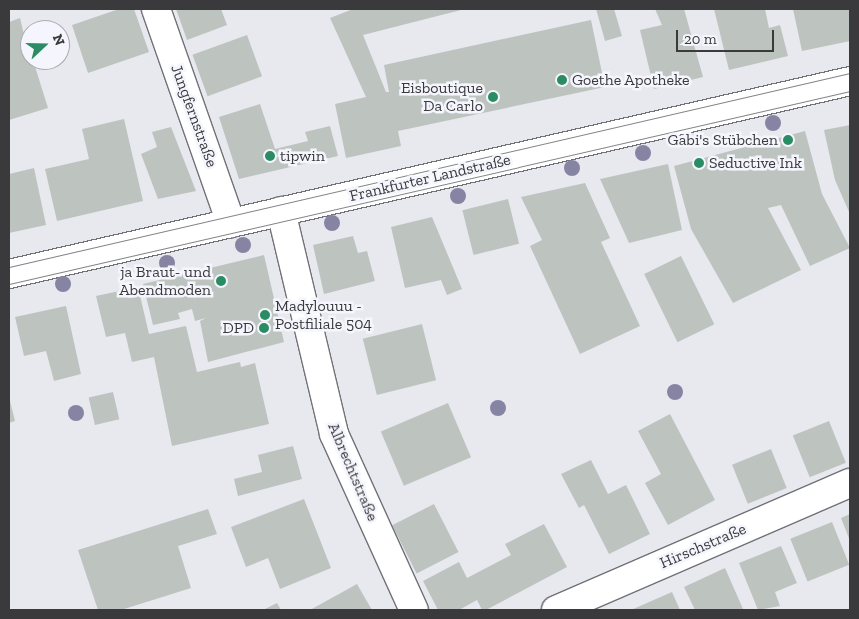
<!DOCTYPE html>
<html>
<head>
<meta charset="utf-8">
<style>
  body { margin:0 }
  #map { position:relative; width:859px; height:619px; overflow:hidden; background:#e8e8ef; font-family:"Zilla Slab",serif }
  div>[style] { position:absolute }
  .building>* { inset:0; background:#bdc4c0; transform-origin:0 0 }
  .roads { filter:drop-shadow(1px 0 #717178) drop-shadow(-1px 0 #717178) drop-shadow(0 1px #717178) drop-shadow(0 -1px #717178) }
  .minor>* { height:28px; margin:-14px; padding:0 14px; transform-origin:14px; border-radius:14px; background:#fff }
  .tram>* { height:1px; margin:-0.5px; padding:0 0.5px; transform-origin:0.5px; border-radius:0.5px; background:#848488 }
  .trees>* { width:16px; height:16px; margin:-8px; border-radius:50%; background:#8684a3 }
  .dots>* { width:14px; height:14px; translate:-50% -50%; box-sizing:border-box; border:2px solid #f5f5fd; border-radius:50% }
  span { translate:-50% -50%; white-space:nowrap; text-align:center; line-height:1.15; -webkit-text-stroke:5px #f5f5fd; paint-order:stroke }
  .poi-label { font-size:16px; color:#3a3a3d }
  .left { translate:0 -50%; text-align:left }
  .right { translate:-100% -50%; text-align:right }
  .street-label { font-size:16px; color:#3a3a3d }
  .frame { position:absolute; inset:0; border:10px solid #3a3a3d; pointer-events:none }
  .north { position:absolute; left:20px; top:20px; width:50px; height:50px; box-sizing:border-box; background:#f5f5fd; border:1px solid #aaaab0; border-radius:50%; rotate:69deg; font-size:14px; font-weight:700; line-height:20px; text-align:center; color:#3a3a3d }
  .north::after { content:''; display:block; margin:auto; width:18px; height:22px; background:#2a8c65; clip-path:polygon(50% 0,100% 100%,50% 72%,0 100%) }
  .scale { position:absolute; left:676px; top:30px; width:98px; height:22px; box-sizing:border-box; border:2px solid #3a3a3d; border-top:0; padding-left:6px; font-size:15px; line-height:18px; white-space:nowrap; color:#3a3a3d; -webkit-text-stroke:4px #f5f5fd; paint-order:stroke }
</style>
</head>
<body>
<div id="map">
  <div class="building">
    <div style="clip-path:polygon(119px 9px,134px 9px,149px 52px,88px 73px,72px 25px)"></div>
    <div style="clip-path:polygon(176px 9px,221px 9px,227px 25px,187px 40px)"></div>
    <div style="clip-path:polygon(353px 9px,465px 9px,363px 35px,386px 92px,389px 92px,384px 65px,591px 20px,605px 87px,398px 131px,401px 146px,346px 158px,335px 104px,366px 97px,330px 18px)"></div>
    <div style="clip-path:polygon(596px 9px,614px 9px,622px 36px,605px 41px)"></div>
    <div style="clip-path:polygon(655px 9px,684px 9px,703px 77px,654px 89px,640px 30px,662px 25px)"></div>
    <div style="clip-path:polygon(714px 9px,765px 9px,769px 28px,780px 25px,788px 56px,729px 70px)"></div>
    <div style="clip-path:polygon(793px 9px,850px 9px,850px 41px,802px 51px)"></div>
    <div style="clip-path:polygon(20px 18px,30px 60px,33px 60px,48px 108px,9px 120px,9px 22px)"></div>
    <div style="left:247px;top:35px;width:44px;height:58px;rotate:70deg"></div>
    <div style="clip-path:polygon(260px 104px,275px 149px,308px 141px,305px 132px,330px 126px,338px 156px,239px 179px,219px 117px)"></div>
    <div style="clip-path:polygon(124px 119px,143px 201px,57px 221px,45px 169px,89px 159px,82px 129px)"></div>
    <div style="clip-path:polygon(850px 125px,850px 214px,835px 180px,824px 130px)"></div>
    <div style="clip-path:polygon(171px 127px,196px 191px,158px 199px,141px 154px,157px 147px,152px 132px)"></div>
    <div style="clip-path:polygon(805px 131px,822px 194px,850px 248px,810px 266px,781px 205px,768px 208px,801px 270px,733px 303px,691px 229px,674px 166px)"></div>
    <div style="clip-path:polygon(668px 164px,682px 230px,629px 243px,600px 179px)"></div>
    <div style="clip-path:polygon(34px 168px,46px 225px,9px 233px,9px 174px)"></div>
    <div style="clip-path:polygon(585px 183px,610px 238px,601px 242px,640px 326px,580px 354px,530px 246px,542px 240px,521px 197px)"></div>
    <div style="left:508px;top:199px;width:46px;height:47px;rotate:76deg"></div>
    <div style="clip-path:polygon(432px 217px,462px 289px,447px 295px,441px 280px,405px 288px,391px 227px)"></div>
    <div style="clip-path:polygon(353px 236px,358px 253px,367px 251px,375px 281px,324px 294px,313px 245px)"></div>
    <div style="clip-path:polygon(264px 255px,284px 342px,208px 362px,200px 321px,206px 318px,195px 321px,192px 309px,178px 313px,180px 319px,153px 325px,143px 284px)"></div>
    <div style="left:681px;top:256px;width:76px;height:41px;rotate:64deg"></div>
    <div style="clip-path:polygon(138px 287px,149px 334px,186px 326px,197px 372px,240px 362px,241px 367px,255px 363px,269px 424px,172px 446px,154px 357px,132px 362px,125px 333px,106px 337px,96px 296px)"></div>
    <div style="clip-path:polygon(66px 306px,81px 374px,54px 381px,46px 351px,24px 356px,15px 317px)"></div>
    <div style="left:422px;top:324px;width:58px;height:61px;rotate:76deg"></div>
    <div style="left:113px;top:392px;width:28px;height:25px;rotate:77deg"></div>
    <div style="clip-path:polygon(9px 397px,15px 421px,9px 423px)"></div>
    <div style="left:448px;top:403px;width:59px;height:73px;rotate:67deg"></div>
    <div style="clip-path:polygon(670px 414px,715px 500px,668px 525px,645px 483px,661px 474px,638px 431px)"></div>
    <div style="left:829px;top:421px;width:45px;height:39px;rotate:68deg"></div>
    <div style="clip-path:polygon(293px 446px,302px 479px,238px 496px,234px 479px,262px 472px,258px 455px)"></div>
    <div style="left:771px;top:449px;width:42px;height:42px;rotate:68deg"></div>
    <div style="clip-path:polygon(591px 460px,608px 494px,626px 485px,650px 534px,609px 554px,584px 505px,579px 508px,561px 474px)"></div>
    <div style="clip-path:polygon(304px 499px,331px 568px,280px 589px,268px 558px,246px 567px,231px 527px)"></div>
    <div style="left:434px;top:504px;width:54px;height:47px;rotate:63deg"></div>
    <div style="clip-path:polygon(208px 509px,217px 534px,178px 546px,191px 588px,121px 610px,98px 610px,78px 550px)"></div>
    <div style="clip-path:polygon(850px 514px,850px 541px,841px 518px)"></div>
    <div style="left:832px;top:522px;width:46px;height:45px;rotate:68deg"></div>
    <div style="clip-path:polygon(544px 524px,567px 567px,486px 610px,482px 610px,477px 600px,459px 610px,438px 610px,423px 581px,459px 562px,467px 578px,511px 555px,505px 544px)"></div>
    <div style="clip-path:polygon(781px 546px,797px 583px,775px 592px,780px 606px,758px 610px,739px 563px)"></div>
    <div style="clip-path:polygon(725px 568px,743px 609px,695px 610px,684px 587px)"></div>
    <div style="clip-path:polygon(357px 584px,372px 610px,310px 610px)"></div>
    <div style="clip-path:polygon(672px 592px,680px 610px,631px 610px)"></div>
    <div style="clip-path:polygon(277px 603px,281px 610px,263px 610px)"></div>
  </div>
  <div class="roads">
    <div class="minor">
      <div style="left:156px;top:9px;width:227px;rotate:70.7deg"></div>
      <div style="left:281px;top:211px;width:229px;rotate:76.6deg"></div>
      <div style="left:334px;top:434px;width:193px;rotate:65.6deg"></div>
      <div style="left:9px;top:274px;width:863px;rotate:-12.92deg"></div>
      <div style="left:556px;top:610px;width:320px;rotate:-23.4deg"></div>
    </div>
  </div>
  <div class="tram">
    <div style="left:9px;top:267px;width:863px;rotate:-12.99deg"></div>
    <div style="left:9px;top:284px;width:863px;rotate:-12.92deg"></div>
  </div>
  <div class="trees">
    <div style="left:773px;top:123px"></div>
    <div style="left:643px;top:153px"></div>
    <div style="left:572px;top:168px"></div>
    <div style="left:458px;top:196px"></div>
    <div style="left:332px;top:223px"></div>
    <div style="left:243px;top:245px"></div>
    <div style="left:167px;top:263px"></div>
    <div style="left:63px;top:284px"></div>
    <div style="left:675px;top:392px"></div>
    <div style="left:498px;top:408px"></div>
    <div style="left:76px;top:413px"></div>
  </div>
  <div class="dots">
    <div style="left:562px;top:80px;background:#2a8c65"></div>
    <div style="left:493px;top:97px;background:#2a8c65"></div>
    <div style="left:788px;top:140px;background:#2a8c65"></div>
    <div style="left:270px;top:156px;background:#2a8c65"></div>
    <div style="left:699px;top:163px;background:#2a8c65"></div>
    <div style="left:221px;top:281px;background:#2a8c65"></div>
    <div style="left:265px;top:315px;background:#2a8c65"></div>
    <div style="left:264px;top:328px;background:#2a8c65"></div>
  </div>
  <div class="poi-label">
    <span class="left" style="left:572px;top:80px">Goethe Apotheke</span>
    <span class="right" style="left:483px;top:97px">Eisboutique<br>Da Carlo</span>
    <span class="right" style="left:778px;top:140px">Gabi's Stübchen</span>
    <span class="left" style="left:280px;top:156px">tipwin</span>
    <span class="left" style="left:709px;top:163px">Seductive Ink</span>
    <span class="right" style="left:211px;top:281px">ja Braut- und<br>Abendmoden</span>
    <span class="left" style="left:275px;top:315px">Madylouuu -<br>Postfiliale 504</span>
    <span class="right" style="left:254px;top:328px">DPD</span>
  </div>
  <div class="street-label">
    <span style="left:194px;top:116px;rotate:70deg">Jungfernstraße</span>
    <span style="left:430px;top:178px;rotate:-13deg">Frankfurter Landstraße</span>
    <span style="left:353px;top:472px;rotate:67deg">Albrechtstraße</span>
    <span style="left:703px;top:546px;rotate:-23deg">Hirschstraße</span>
  </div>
  <div class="frame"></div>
  <div class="north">N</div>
  <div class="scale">20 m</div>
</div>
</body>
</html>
